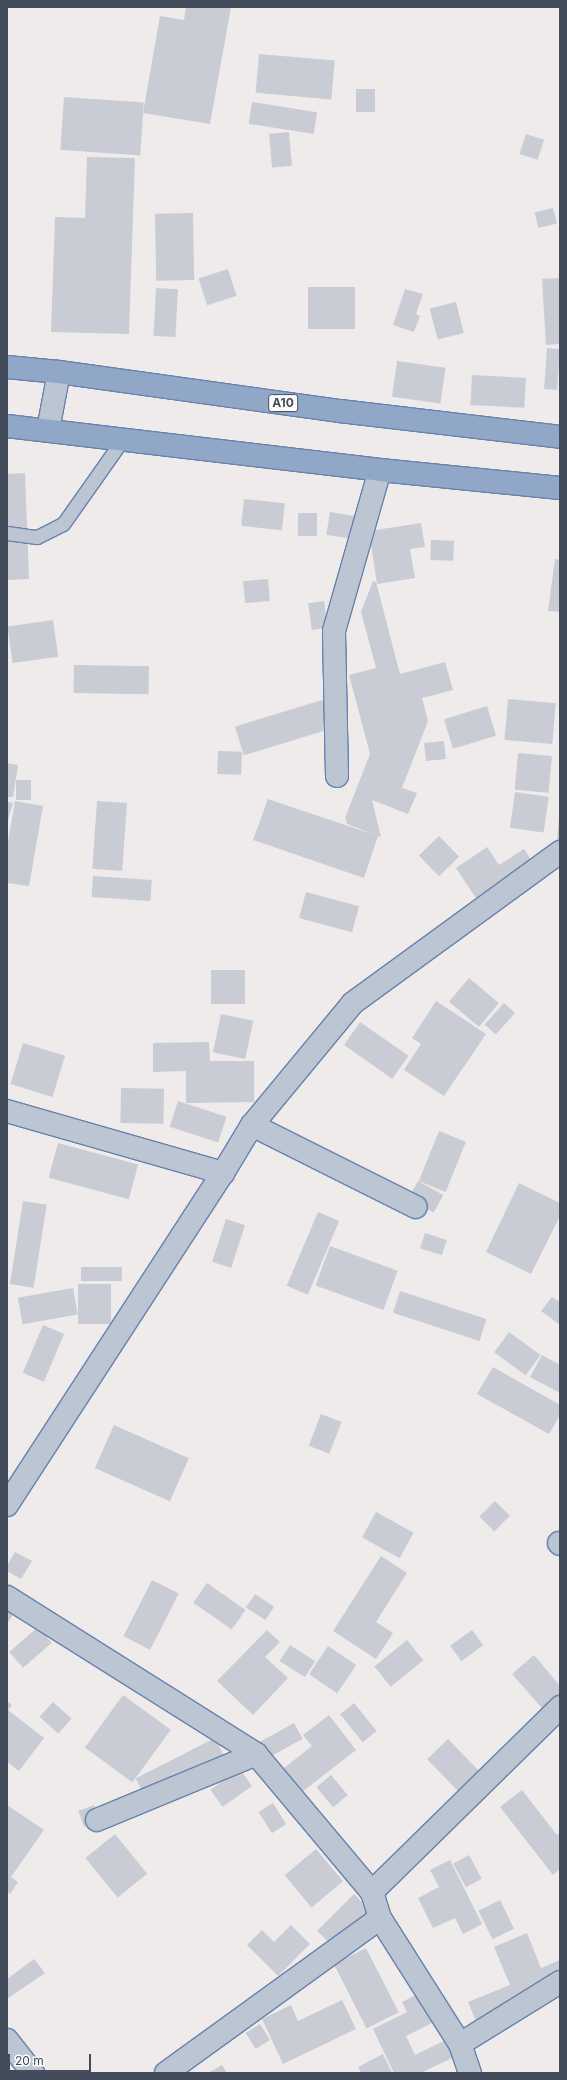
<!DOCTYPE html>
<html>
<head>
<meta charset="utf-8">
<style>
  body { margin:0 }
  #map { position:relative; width:567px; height:2080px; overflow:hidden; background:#eeebea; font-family:Inter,sans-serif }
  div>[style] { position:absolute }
  .building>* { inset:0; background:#c9ccd4; transform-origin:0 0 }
  .roads { filter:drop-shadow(1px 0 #6782ad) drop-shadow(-1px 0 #6782ad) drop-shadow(0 1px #6782ad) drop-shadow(0 -1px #6782ad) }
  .service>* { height:13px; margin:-6.5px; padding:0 6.5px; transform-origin:6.5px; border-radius:6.5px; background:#bcc6d3 }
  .minor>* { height:22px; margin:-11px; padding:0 11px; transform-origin:11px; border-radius:11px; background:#bcc6d3 }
  .trunk>* { height:22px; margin:-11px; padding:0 11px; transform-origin:11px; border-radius:11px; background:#91a7c8 }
  span { translate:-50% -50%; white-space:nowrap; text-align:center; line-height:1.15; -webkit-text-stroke:3px #fff; paint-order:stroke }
  .shield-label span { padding:1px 3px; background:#fff; border:1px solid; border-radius:3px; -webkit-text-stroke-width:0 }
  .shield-label { font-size:12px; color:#424c5a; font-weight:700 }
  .frame { position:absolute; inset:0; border:8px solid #424c5a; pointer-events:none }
  .scale { position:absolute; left:8px; top:2054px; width:83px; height:18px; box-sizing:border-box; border:2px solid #424c5a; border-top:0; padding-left:5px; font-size:12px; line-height:14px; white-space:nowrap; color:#424c5a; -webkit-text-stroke:3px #fff; paint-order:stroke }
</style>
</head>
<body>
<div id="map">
  <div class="building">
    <div style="clip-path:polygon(186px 7px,231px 7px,210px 124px,143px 113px,160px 16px,184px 20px)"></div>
    <div style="left:259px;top:54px;width:76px;height:39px;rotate:5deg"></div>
    <div style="left:356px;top:89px;width:19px;height:23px"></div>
    <div style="left:64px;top:97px;width:80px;height:53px;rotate:4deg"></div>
    <div style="left:252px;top:102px;width:66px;height:22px;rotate:9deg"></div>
    <div style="left:289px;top:132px;width:34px;height:20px;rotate:85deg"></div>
    <div style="left:526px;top:134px;width:19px;height:21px;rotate:18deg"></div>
    <div style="clip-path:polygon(87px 157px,135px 158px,129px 334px,51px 332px,55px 217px,85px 218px)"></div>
    <div style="left:553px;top:208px;width:16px;height:19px;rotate:76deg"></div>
    <div style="left:193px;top:213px;width:67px;height:38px;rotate:89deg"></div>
    <div style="left:228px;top:269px;width:28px;height:31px;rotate:72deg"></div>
    <div style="clip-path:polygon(560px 278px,560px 344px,546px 345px,542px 279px)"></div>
    <div style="left:355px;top:287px;width:42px;height:47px;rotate:90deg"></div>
    <div style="left:156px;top:288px;width:22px;height:48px;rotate:3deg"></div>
    <div style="clip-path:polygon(405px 289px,423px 294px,416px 314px,420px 316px,414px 332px,393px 325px)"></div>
    <div style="left:456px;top:302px;width:32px;height:27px;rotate:76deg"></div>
    <div style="left:547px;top:348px;width:13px;height:41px;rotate:4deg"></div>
    <div style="left:397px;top:361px;width:49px;height:36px;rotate:8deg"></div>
    <div style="left:472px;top:375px;width:54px;height:30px;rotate:3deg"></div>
    <div style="clip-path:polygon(25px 473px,29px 579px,7px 580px,7px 474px)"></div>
    <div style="left:244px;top:499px;width:41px;height:27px;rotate:6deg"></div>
    <div style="left:330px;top:512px;width:38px;height:23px;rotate:9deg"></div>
    <div style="left:317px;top:513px;width:23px;height:19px;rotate:90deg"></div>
    <div style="clip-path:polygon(421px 523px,425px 547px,410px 549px,415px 578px,377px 584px,369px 531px)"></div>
    <div style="left:431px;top:540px;width:23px;height:20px;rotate:2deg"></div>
    <div style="clip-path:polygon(555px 559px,560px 560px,560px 612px,548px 611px)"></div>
    <div style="left:268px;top:579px;width:22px;height:25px;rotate:85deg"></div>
    <div style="clip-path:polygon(373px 581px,376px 582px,400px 674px,445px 662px,453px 690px,422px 698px,428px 721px,402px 788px,417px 793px,408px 814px,372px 800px,381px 837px,378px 836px,364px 878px,253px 840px,268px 799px,375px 835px,347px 824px,345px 818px,370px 754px,349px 675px,376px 668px,361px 612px)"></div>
    <div style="left:324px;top:601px;width:27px;height:16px;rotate:82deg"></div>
    <div style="left:53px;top:620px;width:37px;height:46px;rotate:82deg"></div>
    <div style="left:74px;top:665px;width:75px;height:28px;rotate:1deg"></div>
    <div style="left:508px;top:699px;width:48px;height:41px;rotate:5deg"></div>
    <div style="left:322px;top:700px;width:30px;height:91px;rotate:73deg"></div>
    <div style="left:487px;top:706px;width:31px;height:45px;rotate:73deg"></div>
    <div style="left:444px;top:741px;width:18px;height:20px;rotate:84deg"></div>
    <div style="left:218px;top:751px;width:24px;height:23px;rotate:2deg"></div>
    <div style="left:518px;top:753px;width:34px;height:37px;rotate:5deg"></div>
    <div style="clip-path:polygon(7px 763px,18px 765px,13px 797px,7px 797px)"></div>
    <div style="left:31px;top:780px;width:20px;height:15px;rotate:90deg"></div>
    <div style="left:515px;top:792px;width:34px;height:36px;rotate:8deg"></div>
    <div style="clip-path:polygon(15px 801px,43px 806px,29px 886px,7px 883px,7px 847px)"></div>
    <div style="left:97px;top:801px;width:30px;height:68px;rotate:4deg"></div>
    <div style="clip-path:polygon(7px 802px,13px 803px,7px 823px)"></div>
    <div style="clip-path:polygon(559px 817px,560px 817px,560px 841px,557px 841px)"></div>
    <div style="left:439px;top:836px;width:29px;height:28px;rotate:46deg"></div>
    <div style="clip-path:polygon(487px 847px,499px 865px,524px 849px,538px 870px,482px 907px,456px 868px)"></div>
    <div style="left:93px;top:876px;width:59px;height:21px;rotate:4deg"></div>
    <div style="left:306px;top:892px;width:55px;height:27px;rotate:15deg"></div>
    <div style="left:211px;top:970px;width:34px;height:34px"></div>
    <div style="left:469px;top:978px;width:39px;height:31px;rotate:40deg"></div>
    <div style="clip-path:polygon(436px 1001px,486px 1034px,444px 1096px,404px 1070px,421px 1044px,412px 1038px)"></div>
    <div style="left:504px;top:1003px;width:15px;height:29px;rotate:42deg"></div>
    <div style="left:221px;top:1014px;width:33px;height:39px;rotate:12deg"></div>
    <div style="left:360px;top:1022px;width:59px;height:28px;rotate:35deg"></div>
    <div style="clip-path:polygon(209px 1042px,210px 1061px,254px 1061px,254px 1102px,186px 1103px,186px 1071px,153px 1072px,153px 1043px)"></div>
    <div style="left:23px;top:1043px;width:44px;height:43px;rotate:17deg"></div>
    <div style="left:121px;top:1088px;width:43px;height:35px;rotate:1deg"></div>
    <div style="left:178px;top:1101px;width:51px;height:27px;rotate:18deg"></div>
    <div style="left:439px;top:1131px;width:29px;height:54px;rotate:22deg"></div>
    <div style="left:58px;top:1143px;width:83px;height:36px;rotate:15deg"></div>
    <div style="left:418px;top:1181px;width:29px;height:20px;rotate:29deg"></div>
    <div style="clip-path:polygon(519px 1183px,560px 1203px,560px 1216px,531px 1274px,486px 1252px)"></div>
    <div style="left:23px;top:1201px;width:24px;height:84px;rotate:9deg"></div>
    <div style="left:318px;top:1212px;width:23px;height:80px;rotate:23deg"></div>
    <div style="left:226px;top:1219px;width:20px;height:45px;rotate:18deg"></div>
    <div style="left:425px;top:1233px;width:23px;height:16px;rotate:18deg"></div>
    <div style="left:330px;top:1246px;width:72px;height:42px;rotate:20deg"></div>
    <div style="left:122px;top:1267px;width:14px;height:41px;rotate:90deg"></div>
    <div style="left:111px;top:1284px;width:40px;height:33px;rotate:90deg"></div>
    <div style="left:73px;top:1288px;width:27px;height:56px;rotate:80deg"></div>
    <div style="left:400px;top:1291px;width:91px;height:23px;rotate:18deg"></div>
    <div style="clip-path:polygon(552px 1297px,560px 1302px,560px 1325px,541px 1311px)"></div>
    <div style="left:43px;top:1325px;width:23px;height:52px;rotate:23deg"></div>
    <div style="left:509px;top:1332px;width:39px;height:25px;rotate:36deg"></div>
    <div style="clip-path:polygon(542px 1355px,560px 1365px,560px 1393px,530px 1377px)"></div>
    <div style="clip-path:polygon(493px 1367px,560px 1405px,560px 1415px,549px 1434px,477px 1394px)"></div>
    <div style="left:321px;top:1414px;width:22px;height:34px;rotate:21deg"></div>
    <div style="left:114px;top:1425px;width:82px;height:47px;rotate:24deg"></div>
    <div style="left:495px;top:1501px;width:21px;height:22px;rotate:45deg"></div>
    <div style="left:376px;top:1512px;width:43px;height:29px;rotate:29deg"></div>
    <div style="clip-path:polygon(15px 1552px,32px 1561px,21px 1579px,7px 1571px,7px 1566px)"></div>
    <div style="clip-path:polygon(381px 1556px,407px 1573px,376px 1622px,393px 1633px,376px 1659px,333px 1631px)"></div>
    <div style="left:152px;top:1580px;width:30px;height:63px;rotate:27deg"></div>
    <div style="left:207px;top:1583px;width:47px;height:24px;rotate:35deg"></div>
    <div style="left:255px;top:1594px;width:23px;height:16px;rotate:34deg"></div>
    <div style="clip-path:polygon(7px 1605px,16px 1610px,7px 1624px)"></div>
    <div style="left:38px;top:1627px;width:21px;height:38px;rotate:49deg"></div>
    <div style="clip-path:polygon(267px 1630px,280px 1642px,265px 1657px,288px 1678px,253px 1715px,217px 1681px)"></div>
    <div style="left:472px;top:1630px;width:19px;height:27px;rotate:54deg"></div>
    <div style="left:407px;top:1640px;width:26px;height:42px;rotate:51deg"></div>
    <div style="left:290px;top:1645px;width:30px;height:19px;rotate:33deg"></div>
    <div style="left:328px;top:1646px;width:34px;height:34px;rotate:34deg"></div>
    <div style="clip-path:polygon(534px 1655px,560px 1686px,560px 1717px,554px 1722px,512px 1674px)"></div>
    <div style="left:123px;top:1695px;width:59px;height:65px;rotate:36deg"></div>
    <div style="clip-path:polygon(7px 1701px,12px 1705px,8px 1710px,44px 1738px,19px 1771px,7px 1762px)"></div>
    <div style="left:53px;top:1702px;width:25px;height:20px;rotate:42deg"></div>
    <div style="left:354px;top:1703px;width:36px;height:18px;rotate:51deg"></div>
    <div style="clip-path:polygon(329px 1715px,356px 1750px,302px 1792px,284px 1768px,312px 1746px,303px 1735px)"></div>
    <div style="left:294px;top:1723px;width:18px;height:43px;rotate:61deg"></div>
    <div style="left:215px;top:1738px;width:27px;height:89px;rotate:63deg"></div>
    <div style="left:448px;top:1739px;width:45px;height:29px;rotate:46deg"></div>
    <div style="left:240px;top:1769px;width:21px;height:36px;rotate:55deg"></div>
    <div style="left:331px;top:1775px;width:26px;height:19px;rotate:50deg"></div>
    <div style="clip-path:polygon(522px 1790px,557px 1835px,560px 1833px,560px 1869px,553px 1875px,500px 1807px)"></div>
    <div style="left:273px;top:1803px;width:25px;height:17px;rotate:58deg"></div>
    <div style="clip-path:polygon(7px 1805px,44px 1830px,11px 1877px,18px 1882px,10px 1894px,7px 1892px)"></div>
    <div style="left:94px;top:1805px;width:17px;height:17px;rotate:69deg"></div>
    <div style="left:115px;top:1834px;width:51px;height:38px;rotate:51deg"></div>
    <div style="left:316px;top:1849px;width:42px;height:41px;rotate:50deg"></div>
    <div style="left:469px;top:1855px;width:27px;height:18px;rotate:62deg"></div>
    <div style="clip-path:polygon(450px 1860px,482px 1924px,463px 1934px,455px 1918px,433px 1928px,418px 1898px,439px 1887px,430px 1870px)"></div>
    <div style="left:354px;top:1894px;width:24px;height:52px;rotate:45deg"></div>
    <div style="left:500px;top:1900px;width:32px;height:24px;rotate:64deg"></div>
    <div style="clip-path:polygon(291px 1925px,310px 1944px,278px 1976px,247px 1945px,262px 1930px,274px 1942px)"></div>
    <div style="clip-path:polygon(527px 1933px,541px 1968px,560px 1960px,560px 1990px,477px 2024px,468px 2002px,510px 1985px,494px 1947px)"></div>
    <div style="left:366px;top:1948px;width:72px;height:36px;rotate:63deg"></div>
    <div style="clip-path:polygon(34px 1959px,45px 1973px,7px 1999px,7px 1979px)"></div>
    <div style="clip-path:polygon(428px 1989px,442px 2018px,406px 2036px,415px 2055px,452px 2037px,460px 2054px,421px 2073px,394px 2073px,373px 2029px,407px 2012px,402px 2002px)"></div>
    <div style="clip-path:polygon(342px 2000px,356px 2029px,283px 2064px,262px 2019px,291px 2005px,298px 2021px)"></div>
    <div style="left:260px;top:2024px;width:19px;height:17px;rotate:58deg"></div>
    <div style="clip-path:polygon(383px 2054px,392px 2073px,361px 2073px,358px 2067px)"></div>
    <div style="clip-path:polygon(222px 2065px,227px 2073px,208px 2073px)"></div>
  </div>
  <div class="roads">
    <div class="service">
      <div style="left:7px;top:533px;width:30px;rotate:8deg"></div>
      <div style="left:37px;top:537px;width:29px;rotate:-27deg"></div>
      <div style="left:63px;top:524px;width:104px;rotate:-54.8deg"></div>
    </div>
    <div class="minor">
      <div style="left:48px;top:430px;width:59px;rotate:-79.3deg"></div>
      <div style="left:337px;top:776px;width:145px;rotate:-91.2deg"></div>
      <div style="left:334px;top:631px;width:167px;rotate:-74.1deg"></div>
      <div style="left:7px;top:1111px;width:225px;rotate:16deg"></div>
      <div style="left:252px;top:1125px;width:183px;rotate:26.6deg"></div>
      <div style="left:7px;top:1505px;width:396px;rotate:-57deg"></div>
      <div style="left:223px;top:1173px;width:56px;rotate:-58.9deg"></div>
      <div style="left:252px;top:1125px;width:158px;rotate:-50.4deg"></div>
      <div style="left:353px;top:1003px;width:256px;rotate:-36.1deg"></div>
      <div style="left:559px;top:1543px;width:1px;rotate:45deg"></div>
      <div style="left:7px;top:1597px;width:294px;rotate:32.2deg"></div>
      <div style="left:256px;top:1754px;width:180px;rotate:50deg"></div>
      <div style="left:372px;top:1892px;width:27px;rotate:73deg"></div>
      <div style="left:380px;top:1918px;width:149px;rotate:57.6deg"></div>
      <div style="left:460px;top:2044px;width:31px;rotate:71deg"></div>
      <div style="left:97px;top:1820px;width:172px;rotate:-22.5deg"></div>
      <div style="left:372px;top:1892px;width:264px;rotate:-44.5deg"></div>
      <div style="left:7px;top:2040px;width:42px;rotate:51.8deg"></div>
      <div style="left:460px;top:2044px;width:118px;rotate:-31.8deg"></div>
      <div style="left:166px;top:2073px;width:264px;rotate:-35.9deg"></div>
    </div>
    <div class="trunk">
      <div style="left:7px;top:367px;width:52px;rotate:5.5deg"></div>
      <div style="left:59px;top:372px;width:284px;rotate:7.9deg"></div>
      <div style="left:340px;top:411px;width:222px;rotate:6.7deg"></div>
      <div style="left:7px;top:426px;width:376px;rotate:6.7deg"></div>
      <div style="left:380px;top:470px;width:181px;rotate:5.7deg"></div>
    </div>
  </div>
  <div class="shield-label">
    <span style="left:283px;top:403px">A10</span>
  </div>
  <div class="frame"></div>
  <div class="scale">20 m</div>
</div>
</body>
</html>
